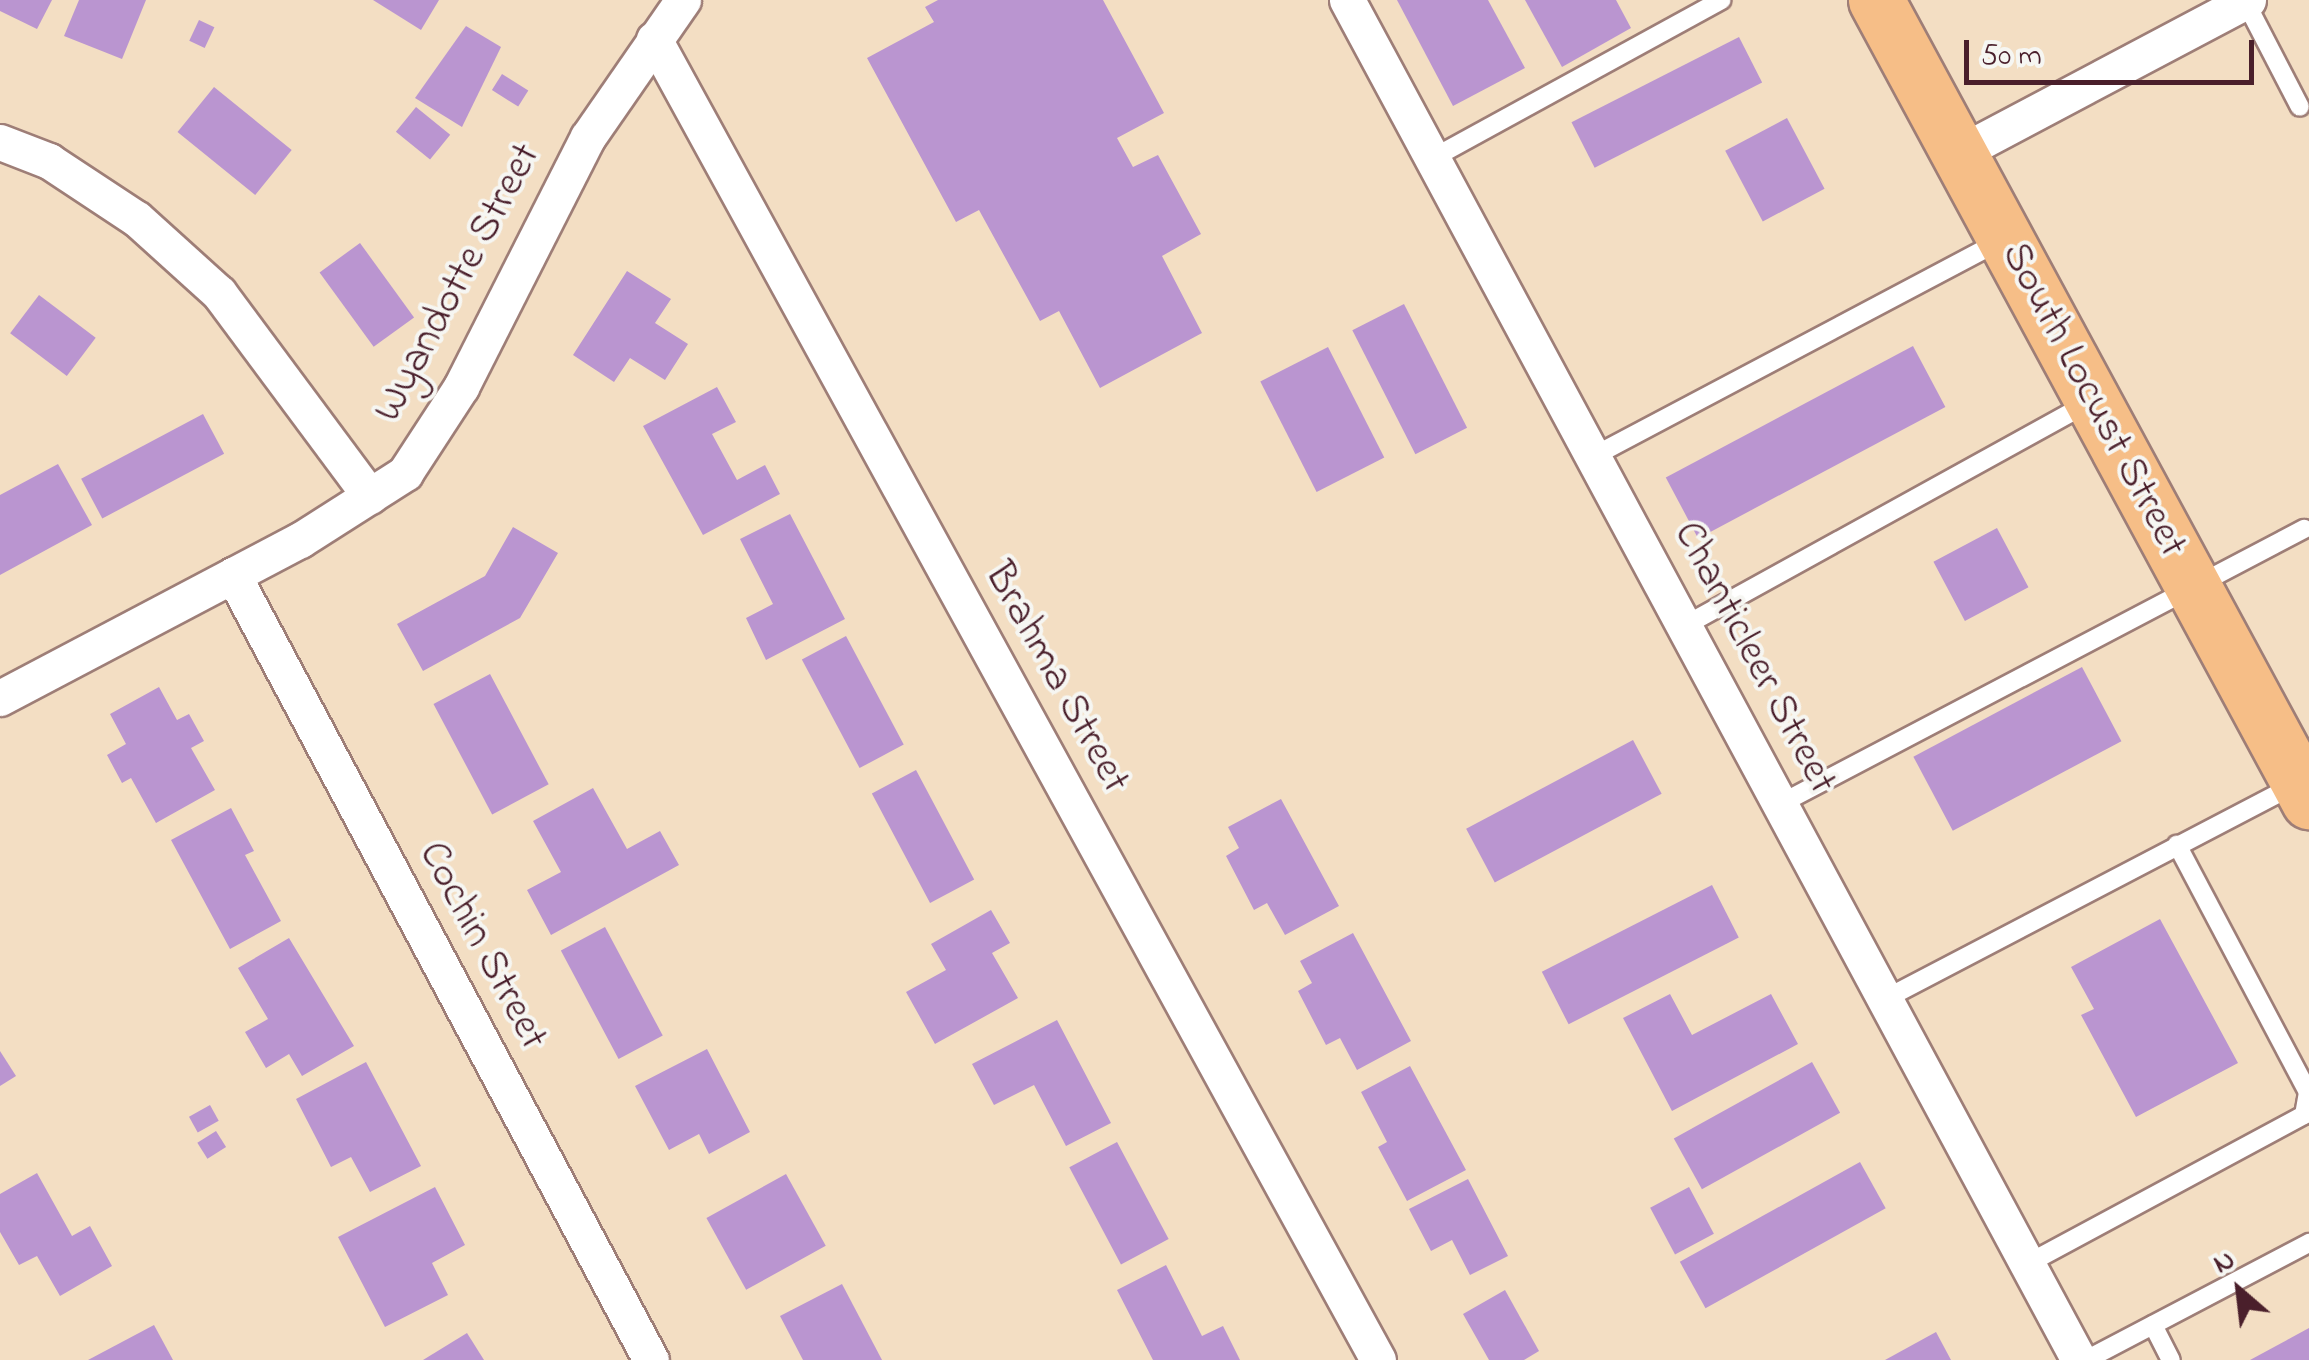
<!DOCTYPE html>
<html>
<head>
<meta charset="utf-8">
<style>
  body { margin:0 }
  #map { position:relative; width:2309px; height:1360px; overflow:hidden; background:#f3dec3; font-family:"Indie Flower",sans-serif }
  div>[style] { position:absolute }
  .building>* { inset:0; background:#ba95d0; transform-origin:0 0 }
  .roads { filter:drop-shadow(2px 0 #9e7e77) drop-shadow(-2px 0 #9e7e77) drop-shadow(0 2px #9e7e77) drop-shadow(0 -2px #9e7e77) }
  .service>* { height:18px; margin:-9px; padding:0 9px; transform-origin:9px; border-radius:9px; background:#fff }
  .minor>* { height:35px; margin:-17.5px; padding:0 17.5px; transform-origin:17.5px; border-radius:17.5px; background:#fff }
  .primary>* { height:55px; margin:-27.5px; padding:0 27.5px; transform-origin:27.5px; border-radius:27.5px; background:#f6be87 }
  span { translate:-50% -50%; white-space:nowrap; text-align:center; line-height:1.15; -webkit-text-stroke:8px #f6f6f2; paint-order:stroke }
  .street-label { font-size:42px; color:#4a1f2b }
  .north { position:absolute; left:2189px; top:1240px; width:100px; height:100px; -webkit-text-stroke:8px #f6f6f2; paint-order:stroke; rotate:332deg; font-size:28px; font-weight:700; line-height:40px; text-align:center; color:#4a1f2b }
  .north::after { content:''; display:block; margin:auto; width:35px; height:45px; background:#4a1f2b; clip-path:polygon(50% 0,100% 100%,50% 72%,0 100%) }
  .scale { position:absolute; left:1964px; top:40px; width:290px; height:45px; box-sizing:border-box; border:5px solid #4a1f2b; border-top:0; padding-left:12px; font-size:30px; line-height:35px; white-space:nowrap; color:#4a1f2b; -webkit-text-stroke:8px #f6f6f2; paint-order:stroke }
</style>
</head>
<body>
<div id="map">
  <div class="building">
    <div style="clip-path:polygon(0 0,52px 0,37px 29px,0 11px)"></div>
    <div style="clip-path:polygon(79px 0,146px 0,122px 59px,64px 36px)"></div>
    <div style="clip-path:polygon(373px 0,439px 0,421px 30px)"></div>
    <div style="clip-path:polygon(938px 0,1103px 0,1164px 113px,1117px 138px,1133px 167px,1158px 155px,1201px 234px,1162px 256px,1202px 333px,1100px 388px,1059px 311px,1040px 321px,979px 210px,956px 222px,867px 58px,934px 22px,925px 7px)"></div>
    <div style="clip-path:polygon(1397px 0,1488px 0,1525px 68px,1453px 106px)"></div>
    <div style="clip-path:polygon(1525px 0,1616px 0,1631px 28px,1562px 67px)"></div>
    <div style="left:199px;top:20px;width:17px;height:23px;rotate:25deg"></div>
    <div style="clip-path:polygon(466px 26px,501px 47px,462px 127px,415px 98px)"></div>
    <div style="left:1739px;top:37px;width:51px;height:188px;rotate:63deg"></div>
    <div style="left:502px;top:74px;width:31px;height:19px;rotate:32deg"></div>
    <div style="left:214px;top:87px;width:100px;height:58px;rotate:39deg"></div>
    <div style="left:416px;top:107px;width:44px;height:32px;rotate:39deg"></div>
    <div style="left:1787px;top:118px;width:80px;height:70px;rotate:62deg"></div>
    <div style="left:360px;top:243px;width:92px;height:50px;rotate:54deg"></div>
    <div style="clip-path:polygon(627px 271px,671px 299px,655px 323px,688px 344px,665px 380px,630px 358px,614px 382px,573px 355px)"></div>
    <div style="left:39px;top:295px;width:71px;height:48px;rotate:37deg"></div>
    <div style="left:1404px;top:304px;width:139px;height:58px;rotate:63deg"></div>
    <div style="left:1913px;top:346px;width:69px;height:280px;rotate:62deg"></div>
    <div style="left:1328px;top:347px;width:124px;height:76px;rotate:63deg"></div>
    <div style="clip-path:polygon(717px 387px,736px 422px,712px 434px,737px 480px,765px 465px,780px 494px,703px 535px,643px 426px)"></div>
    <div style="left:203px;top:414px;width:45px;height:138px;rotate:62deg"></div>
    <div style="clip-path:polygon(58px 464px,92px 525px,0 575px,0 495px)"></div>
    <div style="clip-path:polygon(790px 514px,845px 619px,766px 660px,746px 618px,773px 604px,740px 539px)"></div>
    <div style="clip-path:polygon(513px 527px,558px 553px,520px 618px,423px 671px,397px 624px,485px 576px)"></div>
    <div style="left:1997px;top:528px;width:67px;height:72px;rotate:62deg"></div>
    <div style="left:846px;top:636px;width:123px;height:50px;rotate:62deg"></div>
    <div style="left:2082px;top:667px;width:84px;height:191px;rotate:62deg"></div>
    <div style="left:490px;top:674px;width:125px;height:64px;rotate:62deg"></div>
    <div style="clip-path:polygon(159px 687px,177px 720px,189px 714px,204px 741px,191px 748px,215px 790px,156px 823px,131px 778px,122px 783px,107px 755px,126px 744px,110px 714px)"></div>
    <div style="left:1633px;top:740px;width:61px;height:189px;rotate:62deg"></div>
    <div style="left:916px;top:770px;width:124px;height:50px;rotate:62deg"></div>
    <div style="clip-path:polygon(593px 788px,627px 849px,660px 831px,679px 865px,551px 935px,527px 890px,561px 872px,533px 821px)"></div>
    <div style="clip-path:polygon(1281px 799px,1339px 906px,1285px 935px,1267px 903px,1254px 910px,1226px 856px,1239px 848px,1228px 827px)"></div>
    <div style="clip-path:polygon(231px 808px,254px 851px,245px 855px,281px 921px,230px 949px,171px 840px)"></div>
    <div style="left:1712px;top:885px;width:59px;height:191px;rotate:63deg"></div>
    <div style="clip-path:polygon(991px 910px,1010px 943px,992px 953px,1018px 998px,935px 1044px,906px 992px,946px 970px,931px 944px)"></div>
    <div style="clip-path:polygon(2160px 919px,2238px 1063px,2136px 1117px,2081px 1015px,2094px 1009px,2071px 967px)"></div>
    <div style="left:605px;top:927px;width:123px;height:50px;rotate:62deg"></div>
    <div style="clip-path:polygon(1353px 933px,1411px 1041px,1357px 1070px,1340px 1038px,1326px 1045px,1298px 991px,1312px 983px,1300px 961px)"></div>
    <div style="clip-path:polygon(289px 938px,354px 1046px,302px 1076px,289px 1054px,266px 1068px,245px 1032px,268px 1019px,238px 968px)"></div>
    <div style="clip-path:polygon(1670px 994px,1692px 1035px,1771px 994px,1798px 1044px,1672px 1111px,1623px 1018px)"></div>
    <div style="clip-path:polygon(1057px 1020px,1111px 1123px,1066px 1146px,1034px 1085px,994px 1105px,972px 1064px)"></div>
    <div style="clip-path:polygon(707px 1049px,750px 1132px,709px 1154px,699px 1134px,669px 1150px,635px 1086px)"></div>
    <div style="clip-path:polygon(0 1051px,16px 1076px,0 1086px)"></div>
    <div style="clip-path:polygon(366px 1062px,421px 1166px,370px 1192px,351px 1157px,331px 1167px,296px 1099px)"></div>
    <div style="left:1812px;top:1062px;width:58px;height:158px;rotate:61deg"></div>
    <div style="clip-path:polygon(1410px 1066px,1466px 1170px,1407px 1201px,1378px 1147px,1387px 1142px,1361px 1092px)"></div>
    <div style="left:210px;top:1105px;width:18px;height:24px;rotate:61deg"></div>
    <div style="left:216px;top:1131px;width:19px;height:22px;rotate:58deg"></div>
    <div style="left:1117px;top:1142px;width:110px;height:54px;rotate:62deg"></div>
    <div style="left:1860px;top:1162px;width:53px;height:206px;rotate:61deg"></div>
    <div style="clip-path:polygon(37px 1173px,72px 1236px,90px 1226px,112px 1266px,60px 1296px,37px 1256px,19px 1265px,0 1232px,0 1194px)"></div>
    <div style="left:786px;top:1174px;width:82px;height:91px;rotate:61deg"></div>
    <div style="clip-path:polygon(1468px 1179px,1508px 1256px,1470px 1275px,1452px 1240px,1431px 1251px,1409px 1209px)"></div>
    <div style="clip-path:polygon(435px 1187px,465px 1245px,432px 1263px,448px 1295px,385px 1327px,338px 1237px)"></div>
    <div style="left:1689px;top:1187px;width:53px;height:44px;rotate:62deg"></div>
    <div style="clip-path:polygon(1166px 1265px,1202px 1336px,1223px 1326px,1240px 1360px,1153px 1360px,1117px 1290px)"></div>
    <div style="clip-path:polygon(842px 1284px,882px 1360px,803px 1360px,780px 1316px)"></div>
    <div style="clip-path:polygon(1505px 1290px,1539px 1351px,1524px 1360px,1489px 1360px,1463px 1314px)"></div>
    <div style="clip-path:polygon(154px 1325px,173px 1360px,88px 1360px)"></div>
    <div style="clip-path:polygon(2309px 1328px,2309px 1360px,2250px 1360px)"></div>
    <div style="clip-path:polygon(1936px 1332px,1951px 1360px,1885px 1360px)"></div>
    <div style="clip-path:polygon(467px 1333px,484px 1360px,423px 1360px)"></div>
  </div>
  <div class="roads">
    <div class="service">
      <div style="left:2245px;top:1px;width:119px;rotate:62.6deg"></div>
      <div style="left:1433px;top:158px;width:329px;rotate:-28.7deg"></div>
      <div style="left:1594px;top:456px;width:459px;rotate:-27.9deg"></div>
      <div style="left:1686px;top:625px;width:459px;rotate:-28.9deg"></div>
      <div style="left:1782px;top:803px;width:590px;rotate:-27.7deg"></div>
      <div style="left:1887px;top:998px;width:459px;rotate:-27.6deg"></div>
      <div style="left:2029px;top:1263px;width:312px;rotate:-28.3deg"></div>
      <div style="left:2304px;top:1115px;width:23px;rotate:-80deg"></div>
      <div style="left:2308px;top:1092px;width:280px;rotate:-117.9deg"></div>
      <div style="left:2153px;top:1325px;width:39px;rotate:63deg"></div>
      <div style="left:2086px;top:1360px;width:252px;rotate:-27.7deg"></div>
    </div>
    <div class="minor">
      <div style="left:1347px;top:0;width:1544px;rotate:61.71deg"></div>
      <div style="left:654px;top:39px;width:1506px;rotate:61.27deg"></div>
      <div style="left:0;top:142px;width:53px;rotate:21.2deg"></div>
      <div style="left:49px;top:161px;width:105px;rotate:33.4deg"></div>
      <div style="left:137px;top:219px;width:110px;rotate:42.1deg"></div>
      <div style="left:219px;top:293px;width:253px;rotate:53.4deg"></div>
      <div style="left:1959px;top:153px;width:327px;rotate:-27.9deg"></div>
      <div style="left:233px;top:575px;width:889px;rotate:61.97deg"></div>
      <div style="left:0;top:698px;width:339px;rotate:-27.8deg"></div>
      <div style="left:300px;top:540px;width:125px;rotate:-32.5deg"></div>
      <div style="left:405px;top:473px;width:103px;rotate:-56.9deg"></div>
      <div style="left:461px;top:387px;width:280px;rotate:-63.1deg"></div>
      <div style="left:588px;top:137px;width:167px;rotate:-55.3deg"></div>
    </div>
    <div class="primary">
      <div style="left:1876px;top:0;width:911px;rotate:61.61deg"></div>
    </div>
  </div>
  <div class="street-label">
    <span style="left:458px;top:283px;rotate:-62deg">Wyandotte Street</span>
    <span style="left:2093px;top:400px;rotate:62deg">South Locust Street</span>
    <span style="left:1754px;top:658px;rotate:62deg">Chanticleer Street</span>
    <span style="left:1056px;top:678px;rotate:61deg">Brahma Street</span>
    <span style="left:482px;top:946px;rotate:62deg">Cochin Street</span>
  </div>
  <div class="north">N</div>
  <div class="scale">50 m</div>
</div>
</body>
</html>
